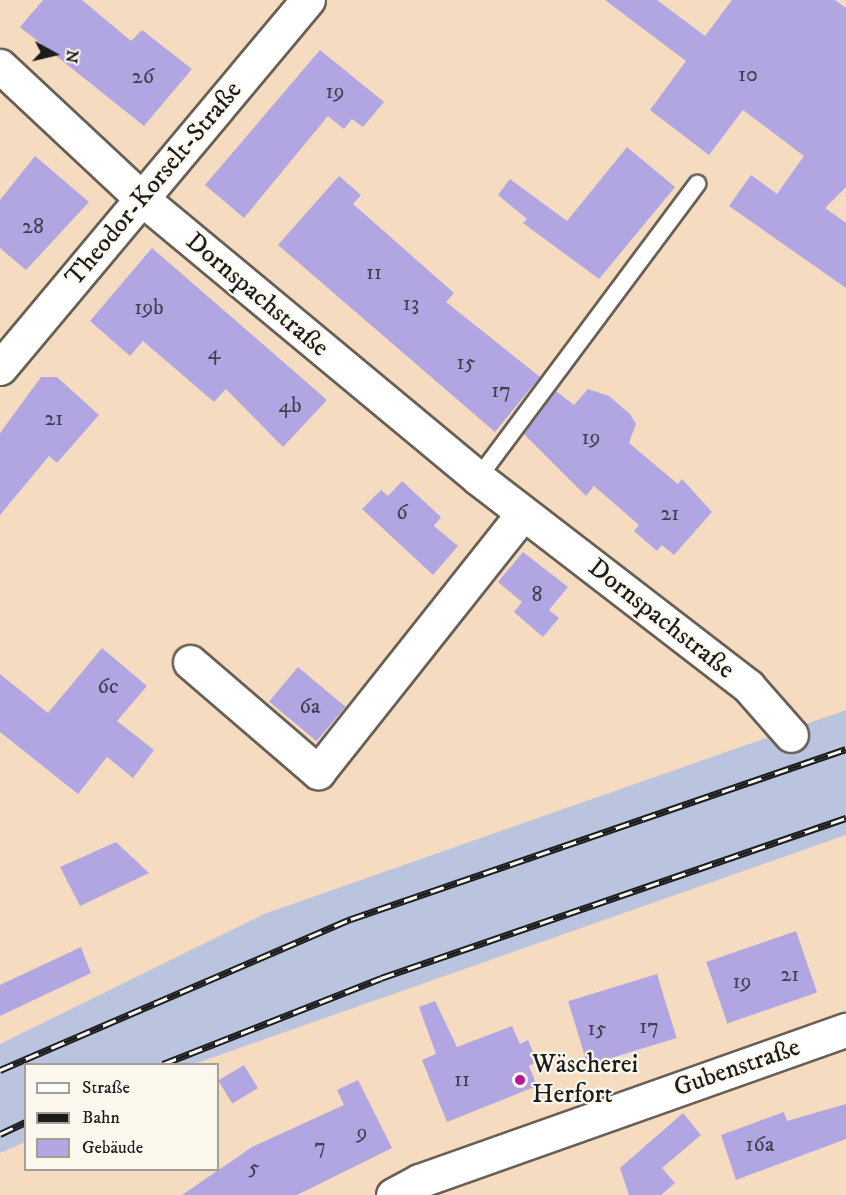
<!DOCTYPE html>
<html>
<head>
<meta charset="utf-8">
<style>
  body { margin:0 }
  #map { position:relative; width:846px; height:1195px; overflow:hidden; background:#f5dcc0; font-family:"IM FELL DW Pica",serif }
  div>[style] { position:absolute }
  .industrial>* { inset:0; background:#bac4de }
  .building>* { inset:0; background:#b1a6e1; transform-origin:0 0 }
  .roads { filter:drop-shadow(2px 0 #685f55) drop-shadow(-2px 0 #685f55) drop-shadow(0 2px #685f55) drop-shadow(0 -2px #685f55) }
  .service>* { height:16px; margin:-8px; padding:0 8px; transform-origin:8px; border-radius:8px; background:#fff }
  .minor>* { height:33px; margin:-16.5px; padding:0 16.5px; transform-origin:16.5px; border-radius:16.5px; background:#fff }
  .rail>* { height:7px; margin-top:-3.5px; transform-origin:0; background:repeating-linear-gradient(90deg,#fbf7ec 0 14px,#1c1c1c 0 28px); box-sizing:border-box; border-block:2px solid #1c1c1c }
  .dots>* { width:16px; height:16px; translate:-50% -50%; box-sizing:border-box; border:3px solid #fbf7ec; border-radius:50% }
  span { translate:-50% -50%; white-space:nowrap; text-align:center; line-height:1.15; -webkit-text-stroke:4.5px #fbf7ec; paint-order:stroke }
  .number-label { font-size:22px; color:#413e4d }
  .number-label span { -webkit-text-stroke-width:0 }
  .street-label { font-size:26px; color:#1c1c1c }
  .poi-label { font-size:26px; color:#1c1c1c }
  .left { translate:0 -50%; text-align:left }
  .legend { position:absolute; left:24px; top:1063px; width:195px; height:108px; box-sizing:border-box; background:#fbf7ec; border:2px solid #a29f99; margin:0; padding:8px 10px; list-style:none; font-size:18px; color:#1c1c1c }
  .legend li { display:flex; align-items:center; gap:12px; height:30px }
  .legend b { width:30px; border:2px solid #a29f99 }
  .north { position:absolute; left:24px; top:24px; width:60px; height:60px; -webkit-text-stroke:4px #fbf7ec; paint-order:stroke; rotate:98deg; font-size:16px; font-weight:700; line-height:24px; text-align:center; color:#1c1c1c }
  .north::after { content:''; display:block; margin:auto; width:21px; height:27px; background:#1c1c1c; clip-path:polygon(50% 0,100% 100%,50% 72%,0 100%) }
</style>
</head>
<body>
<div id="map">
  <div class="industrial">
    <div style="clip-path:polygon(846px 710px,846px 835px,194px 1064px,26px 1064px,25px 1142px,0 1153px,0 1044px,264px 914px)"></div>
  </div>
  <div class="building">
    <div style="clip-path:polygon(43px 0,82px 0,131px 41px,142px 30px,192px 69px,144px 126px,20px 27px)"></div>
    <div style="clip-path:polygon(605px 0,657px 0,705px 36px,732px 0,835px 0,846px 8px,846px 187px,825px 208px,846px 223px,846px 288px,729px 206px,751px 175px,777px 194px,804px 156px,743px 110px,709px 155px,650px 110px,686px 61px)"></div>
    <div style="clip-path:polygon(320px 50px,384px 102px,363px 127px,352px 119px,344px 129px,328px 116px,244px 218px,205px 185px)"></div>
    <div style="clip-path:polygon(627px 147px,675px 187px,599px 279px,523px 223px,527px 219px,498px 195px,510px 179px,567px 221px)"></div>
    <div style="clip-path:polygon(35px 156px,89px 202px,26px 270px,0 248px,0 200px)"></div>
    <div style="clip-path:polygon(339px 176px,361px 195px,353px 204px,454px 293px,446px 302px,540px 377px,495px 432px,278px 245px)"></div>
    <div style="clip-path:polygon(152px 248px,327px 400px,283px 447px,226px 389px,214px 402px,143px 341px,130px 356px,90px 321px)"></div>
    <div style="clip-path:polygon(41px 377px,57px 377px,99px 415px,57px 463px,49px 456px,0 515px,0 433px)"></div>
    <div style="clip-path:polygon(588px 389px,609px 396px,630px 414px,636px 424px,629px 443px,678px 484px,682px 479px,712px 512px,674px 555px,662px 545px,657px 551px,634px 531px,639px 525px,594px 486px,586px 496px,524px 434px,556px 391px,574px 405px)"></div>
    <div style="clip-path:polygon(402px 481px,441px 517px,434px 526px,458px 546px,433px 575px,362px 509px,381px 490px,388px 496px)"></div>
    <div style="clip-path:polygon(523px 552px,568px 587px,549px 610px,559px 618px,543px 637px,514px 612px,522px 602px,498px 582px)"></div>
    <div style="clip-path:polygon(102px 648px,147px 686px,117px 721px,154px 750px,133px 778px,107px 757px,78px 794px,0 732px,0 674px,48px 713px)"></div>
    <div style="left:298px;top:667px;width:62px;height:45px;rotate:40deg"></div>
    <div style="clip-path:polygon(116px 842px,149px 873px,80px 906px,60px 867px)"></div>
    <div style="left:796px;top:931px;width:65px;height:95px;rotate:71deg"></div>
    <div style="clip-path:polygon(81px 947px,91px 973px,0 1016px,0 985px)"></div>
    <div style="left:657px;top:974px;width:67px;height:93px;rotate:73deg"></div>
    <div style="clip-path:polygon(435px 1001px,457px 1047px,512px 1026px,520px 1044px,528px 1040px,537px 1062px,529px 1066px,537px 1086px,447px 1122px,422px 1060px,436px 1054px,419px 1007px)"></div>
    <div style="left:244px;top:1065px;width:27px;height:30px;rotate:59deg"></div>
    <div style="clip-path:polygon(358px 1080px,392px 1148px,297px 1195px,182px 1195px,252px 1147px,344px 1105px,337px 1090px)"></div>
    <div style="clip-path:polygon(846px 1104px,846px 1139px,736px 1180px,721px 1135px,784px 1112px,787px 1121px)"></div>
    <div style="clip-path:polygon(683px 1113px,701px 1135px,662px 1168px,675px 1183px,661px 1195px,629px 1195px,620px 1168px)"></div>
  </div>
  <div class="roads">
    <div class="service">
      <div style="left:478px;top:478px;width:367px;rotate:-53.3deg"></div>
    </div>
    <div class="minor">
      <div style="left:0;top:66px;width:193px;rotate:43.1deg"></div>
      <div style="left:141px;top:198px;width:438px;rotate:39.7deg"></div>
      <div style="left:478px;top:478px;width:341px;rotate:37.6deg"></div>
      <div style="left:748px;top:686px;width:65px;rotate:48.7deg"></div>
      <div style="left:0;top:368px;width:480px;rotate:-50.1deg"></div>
      <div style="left:190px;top:662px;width:169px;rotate:40.7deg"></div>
      <div style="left:318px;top:772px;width:330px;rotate:-51.6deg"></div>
      <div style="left:393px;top:1195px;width:30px;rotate:-28deg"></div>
      <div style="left:419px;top:1181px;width:453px;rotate:-19.5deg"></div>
    </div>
  </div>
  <div class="rail">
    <div style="left:163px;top:1064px;width:234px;rotate:-21.5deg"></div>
    <div style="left:381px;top:978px;width:492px;rotate:-19deg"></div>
    <div style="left:0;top:1070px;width:382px;rotate:-23.3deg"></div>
    <div style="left:351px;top:919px;width:523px;rotate:-18.95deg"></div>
    <div style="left:0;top:1134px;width:29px;rotate:-25deg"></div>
  </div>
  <div class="dots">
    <div style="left:520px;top:1080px;background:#b5179e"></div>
  </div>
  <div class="number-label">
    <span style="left:748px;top:75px">10</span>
    <span style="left:143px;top:77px">26</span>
    <span style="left:335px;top:92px">19</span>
    <span style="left:33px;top:227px">28</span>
    <span style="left:374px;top:273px">11</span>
    <span style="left:411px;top:304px">13</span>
    <span style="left:149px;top:308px">19b</span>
    <span style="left:214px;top:353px">4</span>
    <span style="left:466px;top:363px">15</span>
    <span style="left:501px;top:391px">17</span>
    <span style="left:290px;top:406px">4b</span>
    <span style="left:54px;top:419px">21</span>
    <span style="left:591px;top:438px">19</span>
    <span style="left:402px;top:513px">6</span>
    <span style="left:670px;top:514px">21</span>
    <span style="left:537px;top:595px">8</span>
    <span style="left:108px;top:687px">6c</span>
    <span style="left:310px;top:707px">6a</span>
    <span style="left:790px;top:975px">21</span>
    <span style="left:742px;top:982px">19</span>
    <span style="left:649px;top:1027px">17</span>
    <span style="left:597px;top:1029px">15</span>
    <span style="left:462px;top:1080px">11</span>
    <span style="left:362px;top:1133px">9</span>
    <span style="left:760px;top:1145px">16a</span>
    <span style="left:320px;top:1147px">7</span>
    <span style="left:254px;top:1168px">5</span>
  </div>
  <div class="street-label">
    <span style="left:154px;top:184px;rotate:-50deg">Theodor-Korselt-Straße</span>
    <span style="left:257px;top:295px;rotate:40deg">Dornspachstraße</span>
    <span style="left:661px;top:619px;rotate:38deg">Dornspachstraße</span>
    <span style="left:737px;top:1068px;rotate:-19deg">Gubenstraße</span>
  </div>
  <div class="poi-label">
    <span class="left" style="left:532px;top:1080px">Wäscherei<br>Herfort</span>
  </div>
  <ul class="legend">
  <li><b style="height:8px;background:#fff"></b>Straße</li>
  <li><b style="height:8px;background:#1c1c1c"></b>Bahn</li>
  <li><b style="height:16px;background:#b1a6e1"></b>Gebäude</li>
  </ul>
  <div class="north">N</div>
</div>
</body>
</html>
